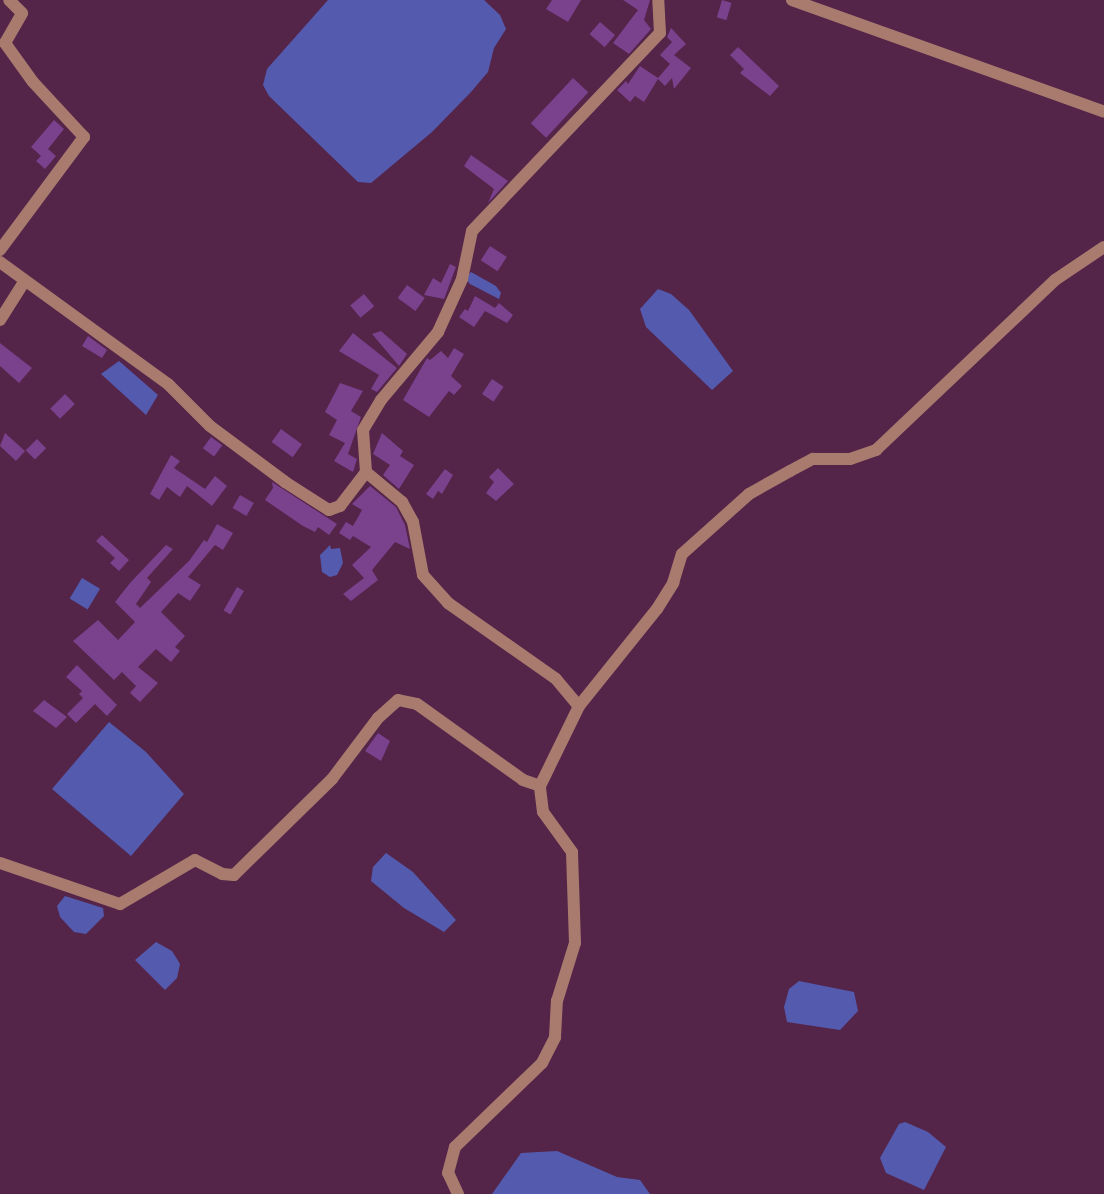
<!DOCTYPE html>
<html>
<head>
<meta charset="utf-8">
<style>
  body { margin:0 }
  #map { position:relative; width:1104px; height:1194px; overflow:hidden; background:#542449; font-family:"Zilla Slab",serif }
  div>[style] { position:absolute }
  .water>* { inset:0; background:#545baf; transform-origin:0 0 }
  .building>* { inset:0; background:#7a418d; transform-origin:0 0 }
  .minor>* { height:12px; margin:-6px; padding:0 6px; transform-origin:6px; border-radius:6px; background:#a87b6e }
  span { translate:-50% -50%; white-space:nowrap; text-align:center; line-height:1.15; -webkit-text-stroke:4.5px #48193e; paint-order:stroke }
</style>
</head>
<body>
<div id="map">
  <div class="water">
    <div style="clip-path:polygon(328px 0,484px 0,500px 15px,506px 29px,494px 48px,488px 72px,471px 92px,432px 132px,371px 183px,358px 182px,269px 96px,263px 85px,267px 69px)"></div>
    <div style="clip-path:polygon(471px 272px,496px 286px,501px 293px,499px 299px,470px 284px,465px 278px)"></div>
    <div style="clip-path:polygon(658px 289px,671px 294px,689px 310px,733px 371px,712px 390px,646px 327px,640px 309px)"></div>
    <div style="clip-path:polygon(119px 361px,158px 395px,146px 415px,101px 374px)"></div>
    <div style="clip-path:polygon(330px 545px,331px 549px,340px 548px,343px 563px,337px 575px,330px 577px,322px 572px,320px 555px)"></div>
    <div style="left:82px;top:578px;width:21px;height:24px;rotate:31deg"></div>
    <div style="clip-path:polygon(109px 722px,146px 752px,184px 794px,131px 856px,52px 789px)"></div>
    <div style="clip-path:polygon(386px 853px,413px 872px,456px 920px,444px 932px,404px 908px,371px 881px,373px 867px)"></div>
    <div style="clip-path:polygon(65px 896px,103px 908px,104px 916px,86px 934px,74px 932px,60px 917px,57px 906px)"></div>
    <div style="clip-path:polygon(156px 942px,172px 951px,180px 964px,177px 978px,165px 990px,135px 960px)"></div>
    <div style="clip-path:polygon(799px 981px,854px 992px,858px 1011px,840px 1030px,787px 1022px,784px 1007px,789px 989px)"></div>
    <div style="clip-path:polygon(905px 1122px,928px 1132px,946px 1147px,924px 1190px,886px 1173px,880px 1158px,899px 1124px)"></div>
    <div style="clip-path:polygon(557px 1151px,617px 1177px,640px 1180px,650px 1194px,492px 1194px,521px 1153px)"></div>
  </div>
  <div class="building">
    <div style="clip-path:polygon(552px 0,581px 0,568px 22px,546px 9px)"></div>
    <div style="clip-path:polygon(623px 0,650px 0,644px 20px,651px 29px,629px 54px,613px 43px,638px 10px)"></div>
    <div style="left:722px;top:0;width:10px;height:18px;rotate:17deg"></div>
    <div style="left:600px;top:22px;width:20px;height:16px;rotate:41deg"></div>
    <div style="clip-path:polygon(671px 28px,686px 44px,674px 55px,691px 68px,674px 89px,672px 78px,665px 86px,658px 79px,644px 102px,635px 96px,630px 102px,617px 90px,626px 81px,628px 84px,640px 66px,658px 78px,670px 64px,660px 55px,672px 42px,667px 37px)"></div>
    <div style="clip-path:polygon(738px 47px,779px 86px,770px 96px,740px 73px,744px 69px,730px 55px)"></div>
    <div style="left:573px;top:78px;width:21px;height:62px;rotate:43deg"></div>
    <div style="clip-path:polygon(54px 120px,64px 129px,48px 149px,56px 156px,45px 169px,36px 161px,41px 156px,31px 147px)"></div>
    <div style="clip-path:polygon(471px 155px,508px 181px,488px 203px,494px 189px,464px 166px)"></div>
    <div style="left:490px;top:246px;width:20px;height:17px;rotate:33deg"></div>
    <div style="clip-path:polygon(450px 264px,456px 267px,444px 299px,424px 295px,433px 278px,441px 283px)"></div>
    <div style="left:407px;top:285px;width:22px;height:16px;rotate:36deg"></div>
    <div style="left:364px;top:294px;width:16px;height:18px;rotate:50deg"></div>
    <div style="clip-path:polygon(475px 296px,495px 308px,499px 303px,513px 315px,507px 323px,485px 311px,474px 327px,459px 317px,465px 309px,468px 311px)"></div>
    <div style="clip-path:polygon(381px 331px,407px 354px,399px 366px,372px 334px)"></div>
    <div style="clip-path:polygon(353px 333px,397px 368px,377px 392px,371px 389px,379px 375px,339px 351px)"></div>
    <div style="clip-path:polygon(88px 336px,107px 350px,102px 358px,82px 346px)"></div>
    <div style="clip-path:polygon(0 343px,32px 368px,19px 383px,0 366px)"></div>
    <div style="clip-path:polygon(454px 348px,464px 354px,451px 376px,462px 386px,454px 395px,449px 391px,429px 417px,403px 400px,427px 358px,430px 360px,441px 351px,448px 358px)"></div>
    <div style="left:492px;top:379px;width:14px;height:18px;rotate:34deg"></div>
    <div style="clip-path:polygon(340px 383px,363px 391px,351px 411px,361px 417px,348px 454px,357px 459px,353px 472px,334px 461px,345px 443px,329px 435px,337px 420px,325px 412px)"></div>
    <div style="left:65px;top:394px;width:14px;height:21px;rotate:45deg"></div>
    <div style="left:281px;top:429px;width:26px;height:16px;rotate:36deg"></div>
    <div style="clip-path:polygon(5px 433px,25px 451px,16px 461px,0 446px)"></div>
    <div style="clip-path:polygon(382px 433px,403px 451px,400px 456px,414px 465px,399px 489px,383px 475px,390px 465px,373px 454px)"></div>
    <div style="left:211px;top:437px;width:14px;height:14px;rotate:36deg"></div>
    <div style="left:37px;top:439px;width:13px;height:16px;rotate:45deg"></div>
    <div style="clip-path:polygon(171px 455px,180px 461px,174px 468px,205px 489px,215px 476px,227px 486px,212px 506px,187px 486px,180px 497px,167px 487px,159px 500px,150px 494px)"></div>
    <div style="clip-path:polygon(498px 468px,514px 484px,496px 501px,486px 493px,494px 482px,489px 477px)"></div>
    <div style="clip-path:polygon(445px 469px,453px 475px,442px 494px,438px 491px,433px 499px,426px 494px)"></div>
    <div style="clip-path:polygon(272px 482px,337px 524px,329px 535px,318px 527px,315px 532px,303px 526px,265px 500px,273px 488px)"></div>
    <div style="clip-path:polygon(370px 486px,396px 507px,405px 525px,410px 549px,395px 542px,372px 570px,378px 580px,351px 601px,343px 594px,364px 578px,352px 565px,371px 547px,353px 536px,350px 540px,339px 533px,346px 522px,353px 526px,362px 510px,352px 504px)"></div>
    <div style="left:240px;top:495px;width:16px;height:15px;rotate:30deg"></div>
    <div style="clip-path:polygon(217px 524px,233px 533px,223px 550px,215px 545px,188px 577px,201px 585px,190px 601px,178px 593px,161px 612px,185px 636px,175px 647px,180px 651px,171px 662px,156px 649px,138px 667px,158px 683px,140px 702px,130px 693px,136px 686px,122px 672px,114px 680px,73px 641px,98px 620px,118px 640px,135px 622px,115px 602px,130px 583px,166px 545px,173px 549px,147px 578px,151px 582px,136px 604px,140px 608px,189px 561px,204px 540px,207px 542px)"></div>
    <div style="clip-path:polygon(102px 535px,129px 560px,119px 571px,110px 563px,115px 558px,96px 541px)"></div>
    <div style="left:237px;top:587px;width:8px;height:27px;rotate:30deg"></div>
    <div style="clip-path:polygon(77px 665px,117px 705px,107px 716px,95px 704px,76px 723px,67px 714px,83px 698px,79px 694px,82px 691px,66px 677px)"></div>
    <div style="clip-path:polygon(44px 700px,67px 717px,56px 728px,33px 711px)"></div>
    <div style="clip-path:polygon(378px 733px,390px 741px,381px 761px,365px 751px)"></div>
  </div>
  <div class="minor">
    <div style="left:792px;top:0;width:331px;rotate:19.7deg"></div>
    <div style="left:0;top:250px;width:141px;rotate:-53.4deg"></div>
    <div style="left:84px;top:137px;width:75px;rotate:-132.8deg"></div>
    <div style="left:33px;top:82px;width:48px;rotate:-125.7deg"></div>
    <div style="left:5px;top:43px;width:34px;rotate:-60deg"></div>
    <div style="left:22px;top:13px;width:18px;rotate:-135deg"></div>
    <div style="left:0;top:262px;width:208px;rotate:36deg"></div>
    <div style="left:168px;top:384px;width:59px;rotate:45deg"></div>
    <div style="left:210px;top:426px;width:94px;rotate:36.7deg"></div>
    <div style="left:285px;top:482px;width:52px;rotate:32.5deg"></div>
    <div style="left:329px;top:510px;width:12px;rotate:-20deg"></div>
    <div style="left:340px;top:506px;width:43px;rotate:-52.6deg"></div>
    <div style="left:366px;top:472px;width:42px;rotate:-94.1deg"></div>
    <div style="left:363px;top:430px;width:35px;rotate:-59deg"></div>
    <div style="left:381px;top:400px;width:89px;rotate:-50deg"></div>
    <div style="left:438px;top:332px;width:58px;rotate:-65.6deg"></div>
    <div style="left:462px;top:279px;width:49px;rotate:-78.2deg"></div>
    <div style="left:472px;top:231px;width:273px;rotate:-46.5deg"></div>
    <div style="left:660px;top:33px;width:33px;rotate:-93deg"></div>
    <div style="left:0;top:320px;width:45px;rotate:-57.7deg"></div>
    <div style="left:366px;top:472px;width:47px;rotate:39.8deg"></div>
    <div style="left:402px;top:502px;width:23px;rotate:61deg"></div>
    <div style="left:413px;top:522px;width:54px;rotate:79.3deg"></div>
    <div style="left:423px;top:575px;width:38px;rotate:48deg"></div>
    <div style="left:448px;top:603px;width:132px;rotate:35.1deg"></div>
    <div style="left:556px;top:679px;width:35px;rotate:50deg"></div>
    <div style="left:0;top:863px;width:127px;rotate:18.9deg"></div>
    <div style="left:120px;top:904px;width:87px;rotate:-30.4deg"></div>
    <div style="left:195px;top:860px;width:30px;rotate:27deg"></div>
    <div style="left:222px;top:874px;width:12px;rotate:5deg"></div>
    <div style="left:234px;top:875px;width:137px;rotate:-44.4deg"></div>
    <div style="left:332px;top:779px;width:76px;rotate:-53deg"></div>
    <div style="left:378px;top:718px;width:27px;rotate:-42deg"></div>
    <div style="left:398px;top:700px;width:19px;rotate:12deg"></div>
    <div style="left:417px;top:704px;width:130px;rotate:35.6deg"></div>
    <div style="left:523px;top:780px;width:18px;rotate:19deg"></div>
    <div style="left:458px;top:1194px;width:23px;rotate:-115deg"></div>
    <div style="left:448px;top:1173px;width:27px;rotate:-75deg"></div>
    <div style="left:455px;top:1147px;width:121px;rotate:-44deg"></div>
    <div style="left:542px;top:1063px;width:29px;rotate:-63deg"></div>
    <div style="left:555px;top:1037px;width:36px;rotate:-87deg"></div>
    <div style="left:557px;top:1001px;width:61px;rotate:-72.8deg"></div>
    <div style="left:575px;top:943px;width:91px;rotate:-91.9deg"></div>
    <div style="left:572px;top:852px;width:49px;rotate:-125.9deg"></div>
    <div style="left:543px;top:812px;width:26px;rotate:-97deg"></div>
    <div style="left:540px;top:786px;width:89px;rotate:-64deg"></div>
    <div style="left:579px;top:706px;width:124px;rotate:-51.2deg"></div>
    <div style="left:657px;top:609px;width:31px;rotate:-58deg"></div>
    <div style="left:673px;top:583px;width:30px;rotate:-73deg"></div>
    <div style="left:682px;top:554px;width:90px;rotate:-41.8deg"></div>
    <div style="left:749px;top:494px;width:47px;rotate:-29.3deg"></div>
    <div style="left:790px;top:471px;width:26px;rotate:-28deg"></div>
    <div style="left:813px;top:459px;width:37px"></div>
    <div style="left:850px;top:459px;width:28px;rotate:-19deg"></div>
    <div style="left:876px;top:450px;width:247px;rotate:-43.5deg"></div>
    <div style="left:1055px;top:280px;width:59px;rotate:-34deg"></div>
  </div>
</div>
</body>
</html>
